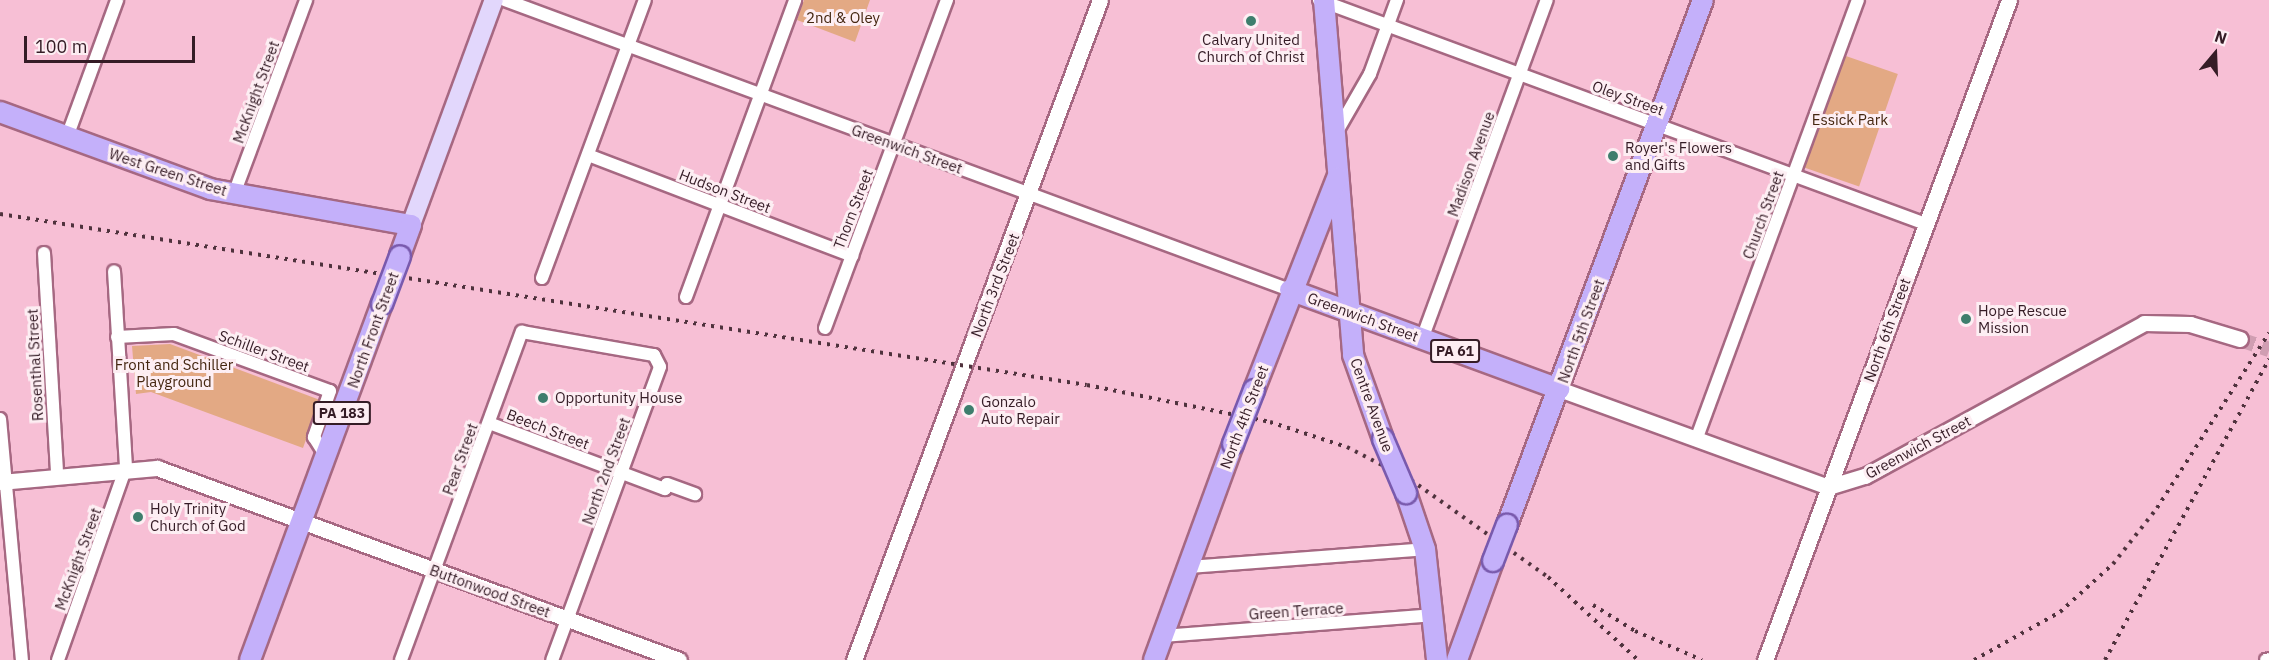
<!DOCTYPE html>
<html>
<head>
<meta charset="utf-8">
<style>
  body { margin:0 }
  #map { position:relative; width:2269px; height:660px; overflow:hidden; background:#f7bfd5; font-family:"IBM Plex Sans",sans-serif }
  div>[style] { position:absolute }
  .green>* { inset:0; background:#e3a984; transform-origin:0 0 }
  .tertiary-tunnel>* { height:15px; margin-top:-7.5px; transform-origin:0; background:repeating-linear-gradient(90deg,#d09eb2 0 15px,transparent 0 23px) }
  .roads { filter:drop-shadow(2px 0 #a66882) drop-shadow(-2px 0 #a66882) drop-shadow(0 2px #a66882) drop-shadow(0 -2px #a66882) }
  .minor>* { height:12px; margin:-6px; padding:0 6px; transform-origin:6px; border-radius:6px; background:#fff }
  .tertiary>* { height:15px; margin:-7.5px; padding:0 7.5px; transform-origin:7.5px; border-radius:7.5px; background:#fff }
  .secondary>* { height:18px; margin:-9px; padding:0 9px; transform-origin:9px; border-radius:9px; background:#e2d7fc }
  .primary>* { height:20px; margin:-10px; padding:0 10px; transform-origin:10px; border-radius:10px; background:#c4b0fa }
  .rail>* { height:4px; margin-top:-2px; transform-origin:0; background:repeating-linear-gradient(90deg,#4f323d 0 3px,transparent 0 9px) }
  .bridges { filter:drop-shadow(2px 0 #795aad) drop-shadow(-2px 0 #795aad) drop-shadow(0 2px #795aad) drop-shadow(0 -2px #795aad) }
  .primary-bridge>* { height:20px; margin:-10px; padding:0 10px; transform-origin:10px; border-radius:10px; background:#c4b0fa }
  .dots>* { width:16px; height:16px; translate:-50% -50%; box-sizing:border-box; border:3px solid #fdeef3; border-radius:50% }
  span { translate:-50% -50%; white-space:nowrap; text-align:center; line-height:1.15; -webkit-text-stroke:6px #fdeef3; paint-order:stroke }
  .shield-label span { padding:2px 4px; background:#fdeef3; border:2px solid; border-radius:4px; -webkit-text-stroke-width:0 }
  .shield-label { font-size:14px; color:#351c26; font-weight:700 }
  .park-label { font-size:15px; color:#442610 }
  .poi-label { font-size:15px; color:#351c26 }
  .left { translate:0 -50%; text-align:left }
  .street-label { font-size:15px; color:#351c26 }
  .north { position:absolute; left:2185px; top:24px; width:60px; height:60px; -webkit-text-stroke:4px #fdeef3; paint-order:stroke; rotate:19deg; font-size:16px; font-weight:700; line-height:24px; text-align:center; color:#351c26 }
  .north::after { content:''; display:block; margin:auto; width:21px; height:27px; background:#351c26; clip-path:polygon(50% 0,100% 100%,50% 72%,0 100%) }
  .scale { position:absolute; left:24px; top:36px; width:171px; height:27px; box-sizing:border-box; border:3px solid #351c26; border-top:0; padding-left:8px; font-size:18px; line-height:21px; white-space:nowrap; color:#351c26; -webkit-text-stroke:4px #fdeef3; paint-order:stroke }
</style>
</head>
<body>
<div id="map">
  <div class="green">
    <div style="clip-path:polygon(804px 0,870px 0,855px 42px,797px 20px)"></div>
    <div style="left:1843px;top:55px;width:58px;height:119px;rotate:19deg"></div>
    <div style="clip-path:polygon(170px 344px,320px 400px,303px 448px,151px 392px,136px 394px,132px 346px)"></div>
  </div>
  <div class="tertiary-tunnel">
    <div style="left:2240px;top:339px;width:31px;rotate:19deg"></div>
  </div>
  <div class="roads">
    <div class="minor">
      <div style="left:505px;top:0;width:837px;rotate:20.28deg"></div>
      <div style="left:1319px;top:0;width:647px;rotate:20.26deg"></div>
      <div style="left:1336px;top:133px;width:68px;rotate:-60deg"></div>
      <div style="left:1370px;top:74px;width:79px;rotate:-70deg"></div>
      <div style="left:67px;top:137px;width:146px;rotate:-69.9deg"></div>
      <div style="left:588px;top:155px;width:283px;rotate:20.9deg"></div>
      <div style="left:234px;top:194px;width:207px;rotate:-69.6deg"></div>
      <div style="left:44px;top:253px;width:222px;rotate:86.6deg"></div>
      <div style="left:542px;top:278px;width:296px;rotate:-69.7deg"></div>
      <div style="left:686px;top:297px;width:316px;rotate:-69.8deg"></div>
      <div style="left:825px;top:328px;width:350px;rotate:-69.6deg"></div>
      <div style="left:117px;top:337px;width:57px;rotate:-3deg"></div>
      <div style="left:174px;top:334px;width:166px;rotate:20.1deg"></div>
      <div style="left:330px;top:391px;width:49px;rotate:109.2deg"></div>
      <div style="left:314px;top:437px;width:22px;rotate:58deg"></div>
      <div style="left:1422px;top:339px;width:361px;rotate:-69.8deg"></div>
      <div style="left:0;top:419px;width:242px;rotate:84.8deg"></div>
      <div style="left:489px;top:423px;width:188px;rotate:20.6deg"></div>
      <div style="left:665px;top:489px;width:5px;rotate:-68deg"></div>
      <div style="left:667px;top:484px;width:30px;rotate:20deg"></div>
      <div style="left:1696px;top:440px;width:469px;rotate:-69.8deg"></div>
      <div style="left:1188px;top:567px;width:238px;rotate:-4.3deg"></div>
      <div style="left:1162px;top:636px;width:271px;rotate:-4.4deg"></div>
      <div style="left:58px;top:660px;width:205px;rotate:-70.6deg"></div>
      <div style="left:126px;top:467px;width:196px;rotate:-93.5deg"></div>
      <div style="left:401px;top:660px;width:350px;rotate:-69.8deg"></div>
      <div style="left:522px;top:332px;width:134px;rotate:9.9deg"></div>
      <div style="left:654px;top:355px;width:13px;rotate:63deg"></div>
      <div style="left:660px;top:367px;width:312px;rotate:110.2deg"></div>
      <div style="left:2266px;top:660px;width:3px;rotate:-18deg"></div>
    </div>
    <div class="tertiary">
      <div style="left:1559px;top:389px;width:286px;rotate:20deg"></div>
      <div style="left:1828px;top:487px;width:39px;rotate:-17deg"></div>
      <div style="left:1865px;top:476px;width:318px;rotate:-28.7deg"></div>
      <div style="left:2144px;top:323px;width:46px;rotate:1.2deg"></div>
      <div style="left:2190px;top:324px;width:52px;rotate:16.7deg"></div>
      <div style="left:0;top:482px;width:158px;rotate:-5.1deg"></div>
      <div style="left:157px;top:468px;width:556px;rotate:20.19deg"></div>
      <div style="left:854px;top:660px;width:704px;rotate:-69.56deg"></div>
      <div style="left:1765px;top:660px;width:704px;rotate:-69.71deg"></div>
    </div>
    <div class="secondary">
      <div style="left:411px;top:225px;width:240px;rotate:-69.8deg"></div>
    </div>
    <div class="primary">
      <div style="left:1324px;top:0;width:356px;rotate:85.3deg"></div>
      <div style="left:1353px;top:355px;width:89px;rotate:70.3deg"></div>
      <div style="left:0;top:112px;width:224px;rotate:20.1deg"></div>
      <div style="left:210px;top:189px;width:204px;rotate:10.2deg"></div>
      <div style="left:411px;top:225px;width:33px;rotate:110deg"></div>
      <div style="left:1290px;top:290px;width:287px;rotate:20.2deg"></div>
      <div style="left:1254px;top:390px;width:228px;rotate:-68.6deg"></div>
      <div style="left:1406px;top:493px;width:59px;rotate:71.3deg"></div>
      <div style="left:1425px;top:549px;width:112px;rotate:83.8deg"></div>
      <div style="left:1507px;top:525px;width:560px;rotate:-69.53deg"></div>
      <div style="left:250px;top:660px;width:380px;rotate:-69.7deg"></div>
      <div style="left:1154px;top:660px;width:230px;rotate:-69.9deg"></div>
      <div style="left:1457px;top:660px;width:105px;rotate:-70deg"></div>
    </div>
  </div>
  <div class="rail">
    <div style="left:0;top:214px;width:1100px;rotate:8.94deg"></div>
    <div style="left:1087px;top:385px;width:187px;rotate:11.4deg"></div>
    <div style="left:1270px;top:422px;width:81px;rotate:18deg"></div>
    <div style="left:1347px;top:447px;width:72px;rotate:27.3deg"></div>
    <div style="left:1411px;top:480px;width:168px;rotate:35.3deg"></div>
    <div style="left:1548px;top:577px;width:122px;rotate:42.7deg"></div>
    <div style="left:1593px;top:605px;width:49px;rotate:31.8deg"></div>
    <div style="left:1635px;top:631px;width:73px;rotate:23.4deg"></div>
    <div style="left:1974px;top:660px;width:98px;rotate:-29.2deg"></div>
    <div style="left:2060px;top:612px;width:72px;rotate:-42.2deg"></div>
    <div style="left:2113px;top:564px;width:71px;rotate:-51.8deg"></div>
    <div style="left:2157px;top:508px;width:208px;rotate:-57.4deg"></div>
    <div style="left:2105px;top:660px;width:343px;rotate:-61.4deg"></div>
  </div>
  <div class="bridges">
    <div class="primary-bridge">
      <div style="left:382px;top:304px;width:51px;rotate:-69.4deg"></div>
      <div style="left:1383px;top:439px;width:59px;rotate:66.9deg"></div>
      <div style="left:1233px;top:444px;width:58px;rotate:-68.7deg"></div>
      <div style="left:1493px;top:561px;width:39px;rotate:-69deg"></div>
    </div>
  </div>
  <div class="dots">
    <div style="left:1251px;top:21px;background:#3e7e6d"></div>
    <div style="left:1613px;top:156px;background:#3e7e6d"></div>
    <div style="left:1966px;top:319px;background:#3e7e6d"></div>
    <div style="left:543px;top:398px;background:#3e7e6d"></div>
    <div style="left:969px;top:410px;background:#3e7e6d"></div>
    <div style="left:138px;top:517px;background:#3e7e6d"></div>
  </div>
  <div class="shield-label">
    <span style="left:1455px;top:351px">PA 61</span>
    <span style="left:342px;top:413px">PA 183</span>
  </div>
  <div class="park-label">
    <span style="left:843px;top:18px">2nd &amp; Oley</span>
    <span style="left:1850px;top:120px">Essick Park</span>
    <span style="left:174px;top:373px">Front and Schiller<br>Playground</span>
  </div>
  <div class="poi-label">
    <span style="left:1251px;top:48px">Calvary United<br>Church of Christ</span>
    <span class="left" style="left:1625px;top:156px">Royer's Flowers<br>and Gifts</span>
    <span class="left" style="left:1978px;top:319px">Hope Rescue<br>Mission</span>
    <span class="left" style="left:555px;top:398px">Opportunity House</span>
    <span class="left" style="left:981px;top:410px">Gonzalo<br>Auto Repair</span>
    <span class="left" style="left:150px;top:517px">Holy Trinity<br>Church of God</span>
  </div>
  <div class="street-label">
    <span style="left:256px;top:92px;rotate:-70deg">McKnight Street</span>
    <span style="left:1628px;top:98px;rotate:20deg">Oley Street</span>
    <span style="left:907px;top:149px;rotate:20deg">Greenwich Street</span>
    <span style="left:1471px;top:164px;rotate:-70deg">Madison Avenue</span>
    <span style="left:168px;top:172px;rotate:18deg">West Green Street</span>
    <span style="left:725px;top:191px;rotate:21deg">Hudson Street</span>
    <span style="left:853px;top:209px;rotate:-69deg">Thorn Street</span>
    <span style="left:1763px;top:215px;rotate:-70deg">Church Street</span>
    <span style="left:995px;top:285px;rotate:-69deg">North 3rd Street</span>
    <span style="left:1363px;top:317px;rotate:20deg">Greenwich Street</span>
    <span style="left:373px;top:330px;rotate:-70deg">North Front Street</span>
    <span style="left:1887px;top:330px;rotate:-70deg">North 6th Street</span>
    <span style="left:1581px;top:331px;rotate:-70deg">North 5th Street</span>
    <span style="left:264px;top:351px;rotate:20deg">Schiller Street</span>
    <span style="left:35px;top:365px;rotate:-93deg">Rosenthal Street</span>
    <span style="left:1372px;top:405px;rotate:70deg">Centre Avenue</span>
    <span style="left:1244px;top:417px;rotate:-69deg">North 4th Street</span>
    <span style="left:548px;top:429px;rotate:21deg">Beech Street</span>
    <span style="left:1918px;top:447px;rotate:-28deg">Greenwich Street</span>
    <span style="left:460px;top:459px;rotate:-70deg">Pear Street</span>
    <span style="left:606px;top:471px;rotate:-70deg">North 2nd Street</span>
    <span style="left:78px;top:559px;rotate:-70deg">McKnight Street</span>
    <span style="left:490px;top:591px;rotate:20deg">Buttonwood Street</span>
    <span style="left:1296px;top:611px;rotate:-4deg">Green Terrace</span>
  </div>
  <div class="north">N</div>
  <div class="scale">100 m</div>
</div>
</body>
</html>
